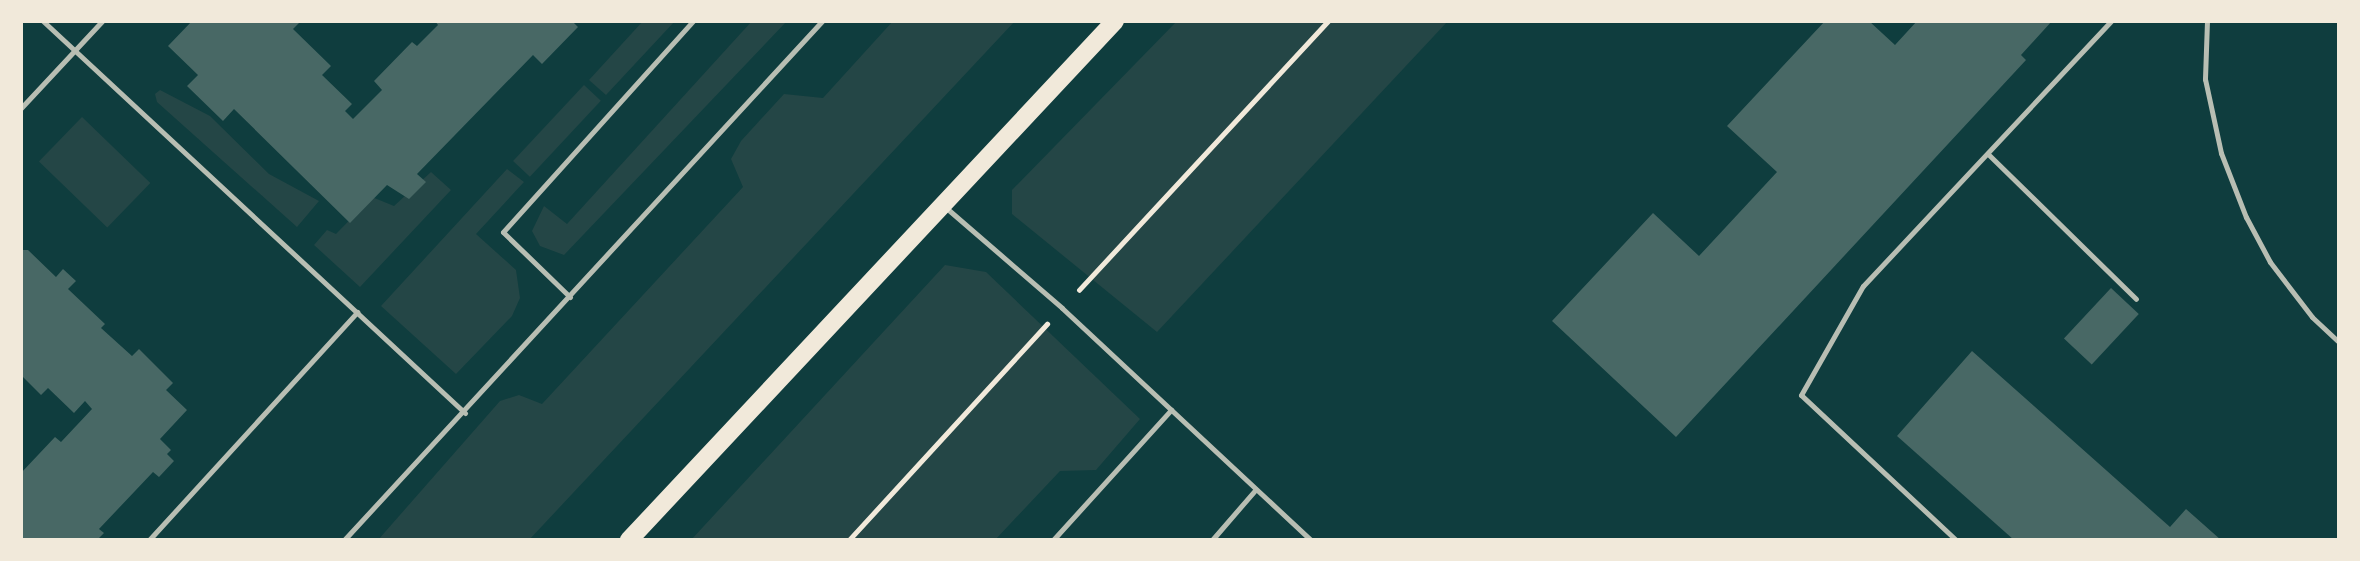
<!DOCTYPE html>
<html>
<head>
<meta charset="utf-8">
<style>
  body { margin:0 }
  #map { position:relative; width:2360px; height:561px; overflow:hidden; background:#0f3d3e; font-family:Merriweather,serif }
  div>[style] { position:absolute }
  .green>* { inset:0; background:#244646; transform-origin:0 0 }
  .building>* { inset:0; background:#486865; transform-origin:0 0 }
  .path>* { height:4.5px; margin:-2.25px; padding:0 2.25px; transform-origin:2.25px; border-radius:2.25px; background:#f1e9da }
  .service>* { height:5px; margin:-2.5px; padding:0 2.5px; transform-origin:2.5px; border-radius:2.5px; background:#b8beb3 }
  .primary>* { height:18px; margin:-9px; padding:0 9px; transform-origin:9px; border-radius:9px; background:#f1e9da }
  span { translate:-50% -50%; white-space:nowrap; text-align:center; line-height:1.15; -webkit-text-stroke:5px #f1e9da; paint-order:stroke }
  .frame { position:absolute; inset:0; border:23px solid #f1e9da; pointer-events:none }
</style>
</head>
<body>
<div id="map">
  <div class="green">
    <div style="clip-path:polygon(643px 21px,675px 21px,606px 95px,589px 80px)"></div>
    <div style="clip-path:polygon(752px 21px,787px 21px,564px 255px,540px 246px,532px 231px,544px 206px,567px 224px)"></div>
    <div style="clip-path:polygon(893px 21px,1015px 21px,529px 540px,378px 540px,500px 401px,519px 395px,542px 404px,743px 187px,731px 159px,741px 141px,784px 94px,823px 98px)"></div>
    <div style="clip-path:polygon(1177px 21px,1448px 21px,1157px 332px,1012px 214px,1012px 190px)"></div>
    <div style="left:584px;top:85px;width:23px;height:104px;rotate:43deg"></div>
    <div style="clip-path:polygon(160px 90px,210px 116px,269px 174px,319px 201px,297px 227px,157px 102px,155px 94px)"></div>
    <div style="left:82px;top:117px;width:95px;height:62px;rotate:44deg"></div>
    <div style="clip-path:polygon(507px 169px,524px 182px,476px 234px,516px 270px,520px 298px,512px 316px,456px 374px,381px 306px)"></div>
    <div style="clip-path:polygon(431px 172px,451px 190px,360px 287px,314px 245px,327px 230px,336px 234px,372px 197px,394px 206px)"></div>
    <div style="clip-path:polygon(945px 265px,986px 272px,1140px 419px,1096px 470px,1060px 471px,995px 540px,691px 540px)"></div>
  </div>
  <div class="building">
    <div style="clip-path:polygon(192px 21px,301px 21px,293px 29px,331px 66px,322px 75px,352px 104px,345px 111px,353px 119px,382px 90px,374px 81px,412px 42px,417px 46px,438px 25px,435px 21px,572px 21px,578px 27px,542px 64px,533px 55px,417px 174px,426px 182px,409px 199px,387px 185px,350px 223px,234px 109px,223px 121px,187px 86px,198px 75px,168px 46px)"></div>
    <div style="clip-path:polygon(1825px 21px,1869px 21px,1895px 45px,1917px 21px,2052px 21px,2021px 55px,2026px 60px,1676px 437px,1552px 321px,1653px 213px,1699px 256px,1777px 172px,1727px 126px)"></div>
    <div style="clip-path:polygon(21px 250px,28px 250px,56px 277px,63px 269px,76px 281px,68px 289px,105px 324px,101px 328px,132px 356px,139px 349px,173px 383px,166px 390px,187px 410px,160px 439px,171px 450px,167px 454px,174px 461px,159px 477px,153px 472px,99px 529px,104px 533px,97px 540px,21px 540px,21px 473px,55px 437px,61px 442px,92px 409px,85px 401px,74px 413px,48px 388px,41px 395px,21px 375px)"></div>
    <div style="left:2111px;top:288px;width:38px;height:69px;rotate:43deg"></div>
    <div style="clip-path:polygon(1972px 351px,2170px 527px,2186px 509px,2221px 540px,2014px 540px,1897px 436px)"></div>
  </div>
  <div class="path">
    <div style="left:1079px;top:290px;width:367px;rotate:-47.2deg"></div>
    <div style="left:849px;top:540px;width:293px;rotate:-47.5deg"></div>
  </div>
  <div class="service">
    <div style="left:43px;top:21px;width:576px;rotate:42.89deg"></div>
    <div style="left:2207px;top:21px;width:58px;rotate:92deg"></div>
    <div style="left:2205px;top:79px;width:76px;rotate:77.8deg"></div>
    <div style="left:2221px;top:153px;width:69px;rotate:68.7deg"></div>
    <div style="left:2246px;top:217px;width:51px;rotate:61.9deg"></div>
    <div style="left:2270px;top:262px;width:69px;rotate:52.6deg"></div>
    <div style="left:2312px;top:317px;width:37px;rotate:43deg"></div>
    <div style="left:21px;top:108px;width:119px;rotate:-47deg"></div>
    <div style="left:1988px;top:154px;width:207px;rotate:44.4deg"></div>
    <div style="left:944px;top:206px;width:156px;rotate:40.8deg"></div>
    <div style="left:1062px;top:308px;width:340px;rotate:43deg"></div>
    <div style="left:570px;top:297px;width:93px;rotate:-135.9deg"></div>
    <div style="left:503px;top:232px;width:284px;rotate:-48deg"></div>
    <div style="left:149px;top:540px;width:309px;rotate:-47.6deg"></div>
    <div style="left:344px;top:540px;width:706px;rotate:-47.35deg"></div>
    <div style="left:1053px;top:540px;width:176px;rotate:-47.8deg"></div>
    <div style="left:1212px;top:540px;width:67px;rotate:-49.2deg"></div>
    <div style="left:1956px;top:540px;width:212px;rotate:-136.9deg"></div>
    <div style="left:1801px;top:395px;width:125px;rotate:-60.4deg"></div>
    <div style="left:1863px;top:286px;width:363px;rotate:-46.9deg"></div>
  </div>
  <div class="primary">
    <div style="left:629px;top:540px;width:711px;rotate:-46.88deg"></div>
  </div>
  <div class="frame"></div>
</div>
</body>
</html>
